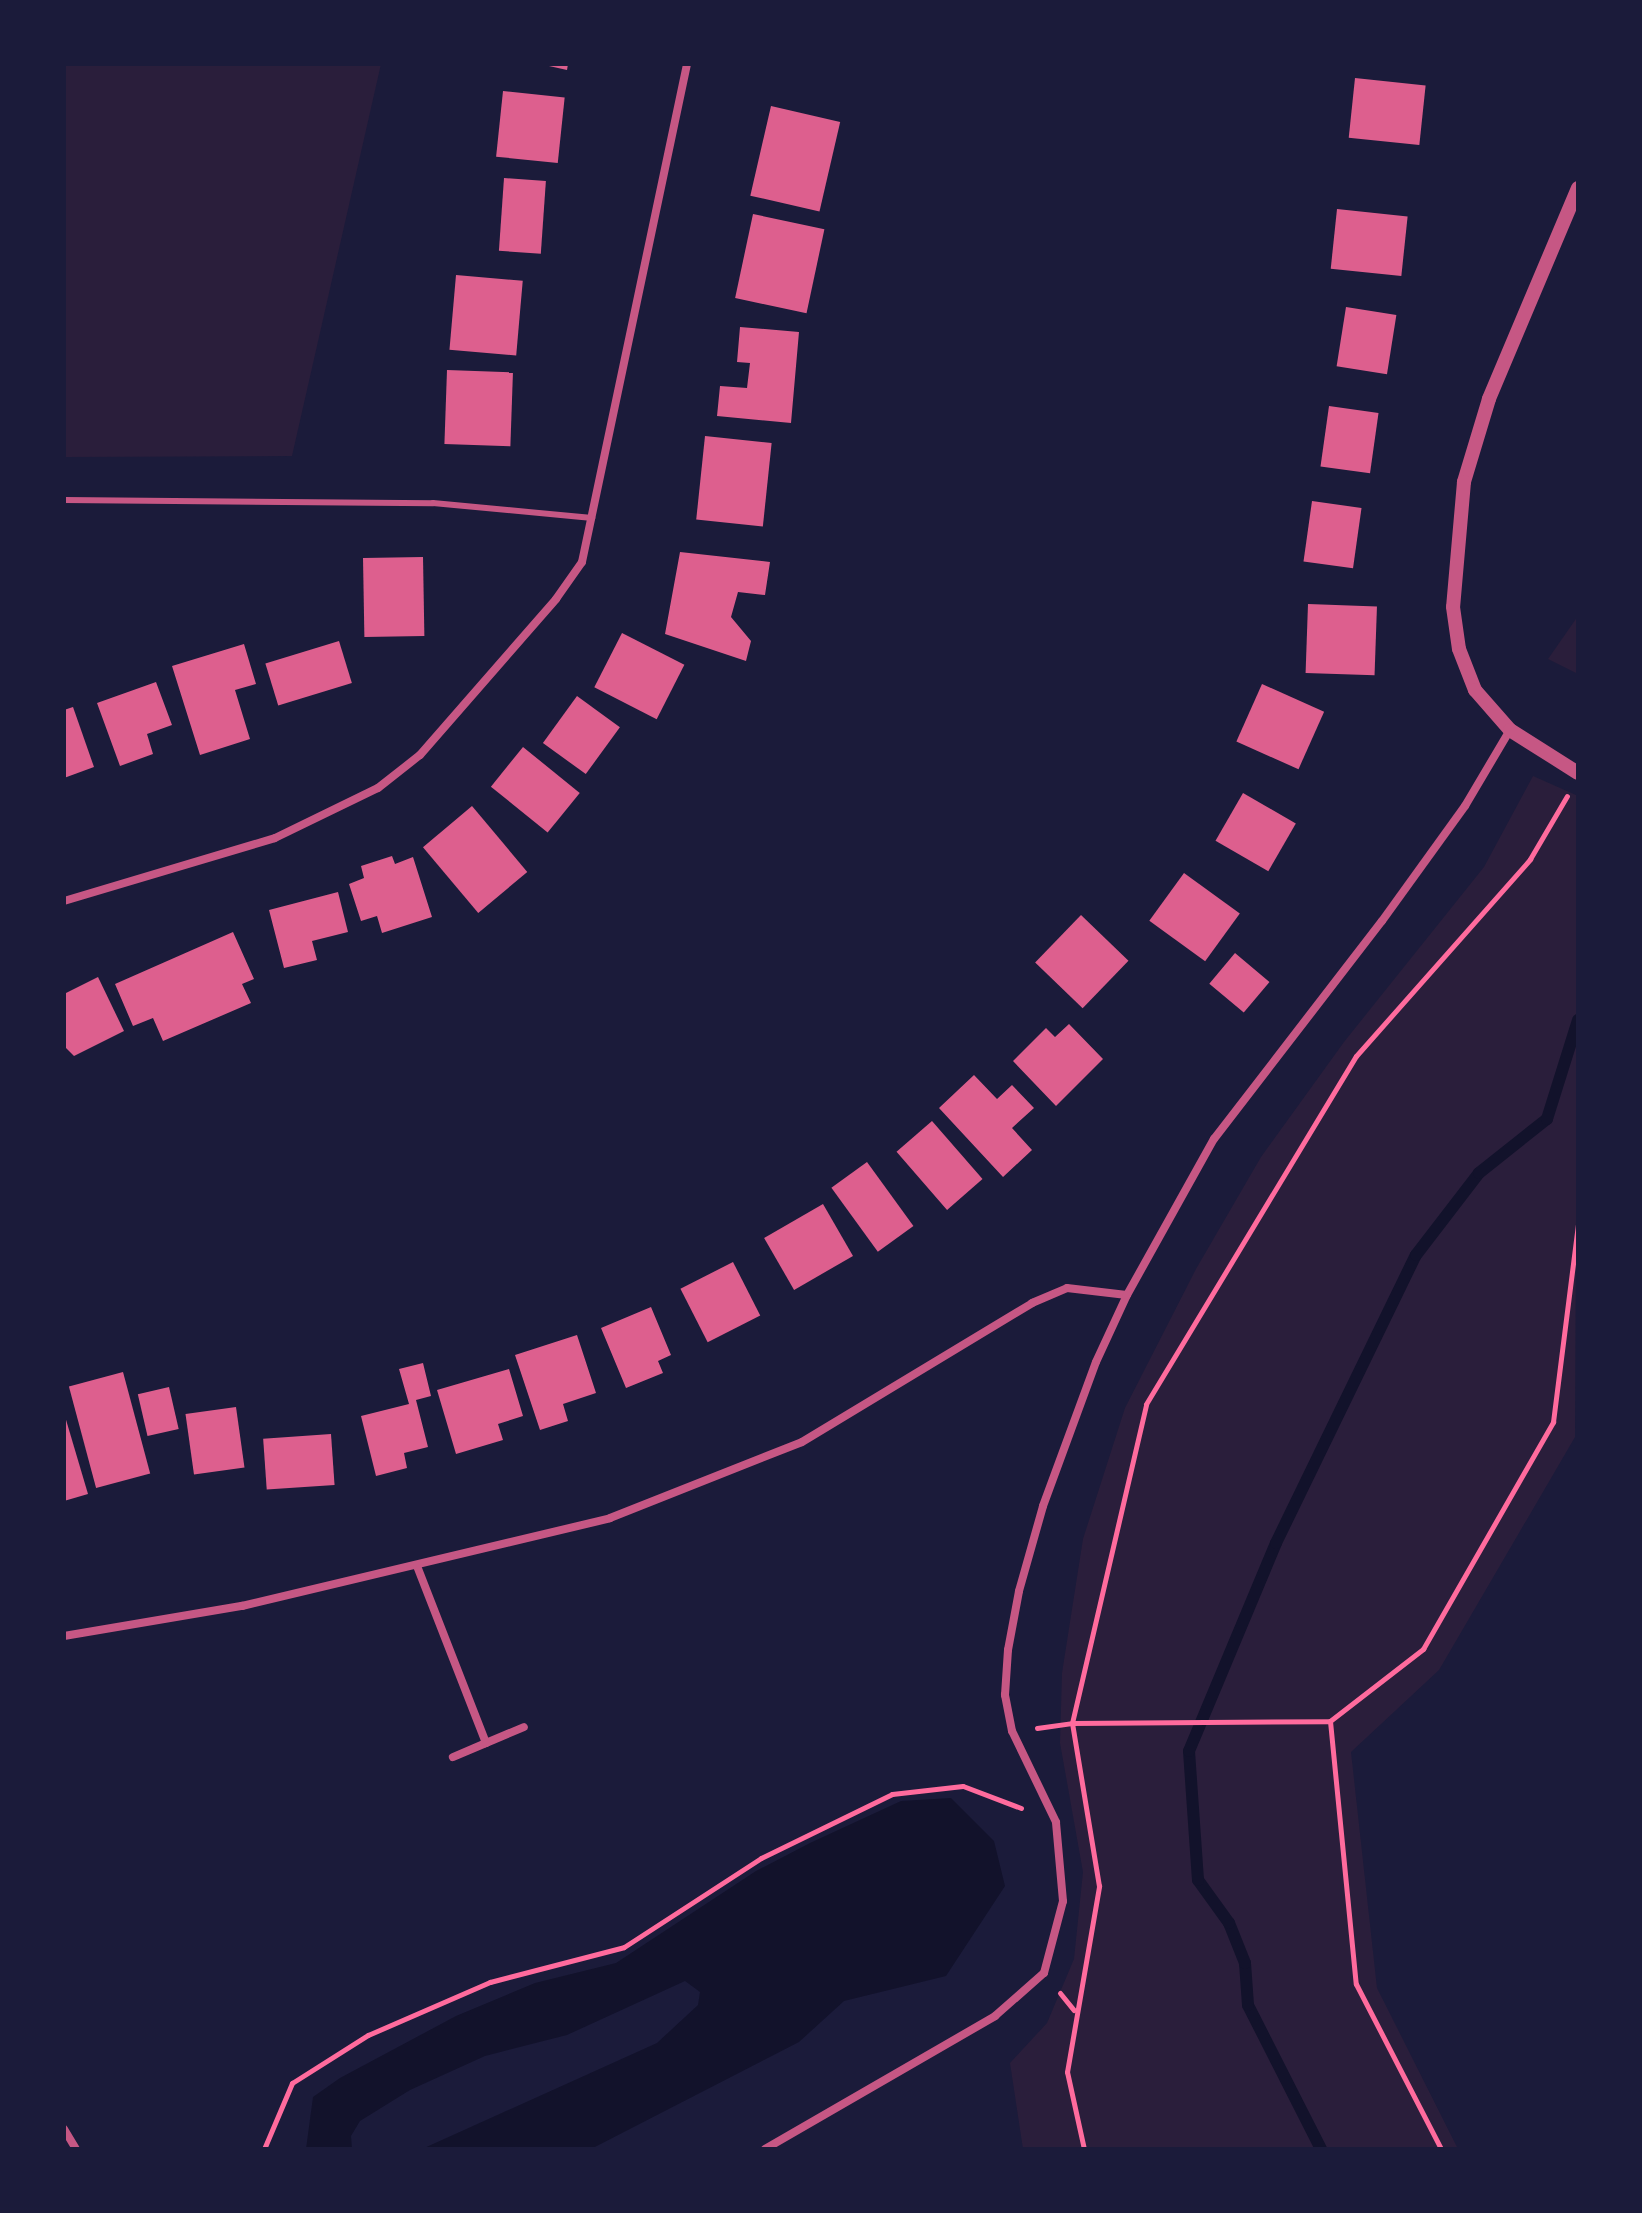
<!DOCTYPE html>
<html>
<head>
<meta charset="utf-8">
<style>
  body { margin:0 }
  #map { position:relative; width:1642px; height:2213px; overflow:hidden; background:#1b1b3a; font-family:"Crimson Pro",serif }
  div>[style] { position:absolute }
  .green>* { inset:0; background:#2a1e3b }
  .water>* { inset:0; background:#12122b }
  .stream>* { height:12px; margin:-6px; padding:0 6px; transform-origin:6px; border-radius:6px; background:#12122b }
  .building>* { inset:0; background:#dd5f8e; transform-origin:0 0 }
  .path>* { height:5px; margin:-2.5px; padding:0 2.5px; transform-origin:2.5px; border-radius:2.5px; background:#ff6b9d }
  .service>* { height:6px; margin:-3px; padding:0 3px; transform-origin:3px; border-radius:3px; background:#c65784 }
  .minor>* { height:8px; margin:-4px; padding:0 4px; transform-origin:4px; border-radius:4px; background:#c65784 }
  .tertiary>* { height:14px; margin:-7px; padding:0 7px; transform-origin:7px; border-radius:7px; background:#c65784 }
  span { translate:-50% -50%; white-space:nowrap; text-align:center; line-height:1.15; -webkit-text-stroke:7px #1b1b3a; paint-order:stroke }
  .frame { position:absolute; inset:0; border:66px solid #1b1b3a; pointer-events:none }
</style>
</head>
<body>
<div id="map">
  <div class="green">
    <div style="clip-path:polygon(64px 64px,381px 64px,292px 456px,64px 457px)"></div>
    <div style="clip-path:polygon(1578px 616px,1578px 674px,1548px 659px)"></div>
    <div style="clip-path:polygon(1533px 776px,1578px 796px,1575px 1437px,1439px 1670px,1351px 1752px,1377px 1988px,1458px 2149px,1023px 2149px,1010px 2063px,1047px 2023px,1074px 1959px,1083px 1872px,1060px 1743px,1062px 1673px,1083px 1539px,1125px 1408px,1196px 1269px,1261px 1157px,1344px 1042px,1484px 867px)"></div>
  </div>
  <div class="water">
    <div style="clip-path:polygon(951px 1798px,994px 1841px,1005px 1886px,946px 1976px,844px 2001px,799px 2042px,591px 2149px,422px 2149px,657px 2043px,698px 2005px,700px 1992px,685px 1981px,567px 2035px,485px 2056px,410px 2090px,360px 2121px,351px 2136px,352px 2149px,306px 2149px,313px 2097px,340px 2078px,456px 2016px,535px 1983px,616px 1963px,756px 1871px,810px 1843px,901px 1801px)"></div>
  </div>
  <div class="stream">
    <div style="left:1321px;top:2149px;width:161px;rotate:-116.9deg"></div>
    <div style="left:1248px;top:2005px;width:42px;rotate:-94.1deg"></div>
    <div style="left:1245px;top:1963px;width:43px;rotate:-111.8deg"></div>
    <div style="left:1229px;top:1923px;width:53px;rotate:-125.8deg"></div>
    <div style="left:1198px;top:1880px;width:129px;rotate:-94deg"></div>
    <div style="left:1189px;top:1751px;width:225px;rotate:-67.3deg"></div>
    <div style="left:1276px;top:1543px;width:320px;rotate:-64.1deg"></div>
    <div style="left:1416px;top:1255px;width:103px;rotate:-52.5deg"></div>
    <div style="left:1479px;top:1173px;width:87px;rotate:-38.5deg"></div>
    <div style="left:1547px;top:1119px;width:104px;rotate:-72.6deg"></div>
  </div>
  <div class="building">
    <div style="clip-path:polygon(540px 64px,568px 64px,567px 70px)"></div>
    <div style="left:1355px;top:78px;width:71px;height:60px;rotate:6deg"></div>
    <div style="left:503px;top:91px;width:62px;height:66px;rotate:6deg"></div>
    <div style="left:771px;top:106px;width:71px;height:92px;rotate:13deg"></div>
    <div style="left:504px;top:178px;width:42px;height:73px;rotate:4deg"></div>
    <div style="left:1337px;top:209px;width:71px;height:60px;rotate:6deg"></div>
    <div style="left:753px;top:214px;width:73px;height:86px;rotate:12deg"></div>
    <div style="left:456px;top:275px;width:67px;height:75px;rotate:5deg"></div>
    <div style="left:1346px;top:307px;width:51px;height:60px;rotate:9deg"></div>
    <div style="clip-path:polygon(740px 327px,799px 332px,791px 423px,717px 416px,720px 386px,747px 388px,750px 363px,737px 362px)"></div>
    <div style="left:447px;top:370px;width:66px;height:74px;rotate:2deg"></div>
    <div style="left:1329px;top:406px;width:50px;height:61px;rotate:8deg"></div>
    <div style="left:705px;top:436px;width:67px;height:84px;rotate:6deg"></div>
    <div style="left:1312px;top:501px;width:50px;height:61px;rotate:8deg"></div>
    <div style="clip-path:polygon(680px 552px,770px 562px,765px 595px,738px 592px,731px 617px,751px 641px,746px 661px,665px 634px)"></div>
    <div style="left:423px;top:557px;width:79px;height:60px;rotate:89deg"></div>
    <div style="left:1308px;top:604px;width:69px;height:69px;rotate:2deg"></div>
    <div style="left:622px;top:633px;width:70px;height:61px;rotate:27deg"></div>
    <div style="left:339px;top:641px;width:44px;height:77px;rotate:73deg"></div>
    <div style="clip-path:polygon(244px 644px,256px 684px,235px 690px,250px 739px,200px 755px,172px 666px)"></div>
    <div style="clip-path:polygon(156px 682px,172px 725px,147px 734px,153px 754px,120px 766px,97px 703px)"></div>
    <div style="left:1262px;top:684px;width:68px;height:63px;rotate:24deg"></div>
    <div style="left:577px;top:696px;width:53px;height:58px;rotate:36deg"></div>
    <div style="clip-path:polygon(73px 707px,94px 767px,64px 778px,64px 710px)"></div>
    <div style="left:523px;top:747px;width:73px;height:51px;rotate:39deg"></div>
    <div style="left:1243px;top:793px;width:61px;height:55px;rotate:30deg"></div>
    <div style="left:472px;top:806px;width:86px;height:64px;rotate:50deg"></div>
    <div style="clip-path:polygon(392px 856px,395px 864px,413px 857px,432px 917px,382px 933px,377px 916px,361px 921px,349px 884px,364px 878px,361px 866px)"></div>
    <div style="left:1184px;top:873px;width:69px;height:59px;rotate:36deg"></div>
    <div style="clip-path:polygon(338px 892px,348px 932px,312px 941px,317px 960px,284px 968px,269px 910px)"></div>
    <div style="left:1081px;top:915px;width:66px;height:66px;rotate:44deg"></div>
    <div style="clip-path:polygon(233px 932px,254px 979px,242px 984px,251px 1003px,163px 1041px,153px 1018px,133px 1026px,115px 984px)"></div>
    <div style="left:1235px;top:953px;width:45px;height:40px;rotate:40deg"></div>
    <div style="clip-path:polygon(98px 977px,124px 1031px,74px 1056px,64px 1046px,64px 994px)"></div>
    <div style="clip-path:polygon(1069px 1024px,1103px 1059px,1056px 1106px,1013px 1061px,1046px 1028px,1055px 1037px)"></div>
    <div style="clip-path:polygon(974px 1075px,997px 1099px,1012px 1085px,1034px 1108px,1012px 1128px,1032px 1150px,1003px 1177px,939px 1108px)"></div>
    <div style="left:932px;top:1121px;width:77px;height:47px;rotate:49deg"></div>
    <div style="left:867px;top:1162px;width:79px;height:44px;rotate:54deg"></div>
    <div style="left:823px;top:1204px;width:60px;height:68px;rotate:60deg"></div>
    <div style="left:733px;top:1262px;width:60px;height:59px;rotate:63deg"></div>
    <div style="clip-path:polygon(651px 1307px,671px 1355px,658px 1361px,663px 1373px,626px 1388px,601px 1328px)"></div>
    <div style="clip-path:polygon(577px 1335px,596px 1393px,563px 1404px,568px 1421px,540px 1430px,515px 1355px)"></div>
    <div style="clip-path:polygon(423px 1363px,431px 1396px,416px 1400px,428px 1447px,404px 1453px,407px 1468px,376px 1476px,361px 1416px,409px 1404px,399px 1369px)"></div>
    <div style="clip-path:polygon(509px 1369px,523px 1416px,498px 1424px,503px 1440px,456px 1454px,437px 1390px)"></div>
    <div style="left:123px;top:1372px;width:105px;height:56px;rotate:75deg"></div>
    <div style="left:169px;top:1387px;width:43px;height:32px;rotate:77deg"></div>
    <div style="left:236px;top:1407px;width:61px;height:51px;rotate:82deg"></div>
    <div style="clip-path:polygon(64px 1413px,88px 1494px,64px 1501px)"></div>
    <div style="left:331px;top:1434px;width:51px;height:68px;rotate:86deg"></div>
  </div>
  <div class="path">
    <div style="left:1330px;top:1721px;width:264px;rotate:84.4deg"></div>
    <div style="left:1356px;top:1984px;width:186px;rotate:62.7deg"></div>
    <div style="left:1037px;top:1728px;width:35px;rotate:-8deg"></div>
    <div style="left:1072px;top:1723px;width:258px;rotate:-0.4deg"></div>
    <div style="left:1330px;top:1721px;width:118px;rotate:-37.7deg"></div>
    <div style="left:1423px;top:1649px;width:262px;rotate:-60.2deg"></div>
    <div style="left:1553px;top:1422px;width:200px;rotate:-82.8deg"></div>
    <div style="left:1060px;top:1993px;width:22px;rotate:51deg"></div>
    <div style="left:264px;top:2149px;width:72px;rotate:-67deg"></div>
    <div style="left:292px;top:2083px;width:90px;rotate:-32.3deg"></div>
    <div style="left:368px;top:2035px;width:133px;rotate:-23.5deg"></div>
    <div style="left:490px;top:1982px;width:138px;rotate:-14.6deg"></div>
    <div style="left:624px;top:1947px;width:163px;rotate:-33deg"></div>
    <div style="left:761px;top:1858px;width:146px;rotate:-26deg"></div>
    <div style="left:892px;top:1794px;width:71px;rotate:-6.4deg"></div>
    <div style="left:963px;top:1786px;width:62px;rotate:20.8deg"></div>
    <div style="left:1084px;top:2149px;width:79px;rotate:-102.4deg"></div>
    <div style="left:1067px;top:2072px;width:189px;rotate:-80.2deg"></div>
    <div style="left:1099px;top:1886px;width:165px;rotate:-99.4deg"></div>
    <div style="left:1072px;top:1723px;width:327px;rotate:-76.9deg"></div>
    <div style="left:1146px;top:1404px;width:406px;rotate:-58.9deg"></div>
    <div style="left:1356px;top:1056px;width:263px;rotate:-48.5deg"></div>
    <div style="left:1530px;top:859px;width:73px;rotate:-59.6deg"></div>
  </div>
  <div class="service">
    <div style="left:64px;top:500px;width:369px;rotate:0.5deg"></div>
    <div style="left:433px;top:503px;width:160px;rotate:5.4deg"></div>
  </div>
  <div class="minor">
    <div style="left:64px;top:901px;width:220px;rotate:-16.6deg"></div>
    <div style="left:275px;top:838px;width:114px;rotate:-25.9deg"></div>
    <div style="left:378px;top:788px;width:53px;rotate:-38.2deg"></div>
    <div style="left:420px;top:755px;width:207px;rotate:-48.9deg"></div>
    <div style="left:556px;top:599px;width:45px;rotate:-54.9deg"></div>
    <div style="left:582px;top:562px;width:509px;rotate:-78.09deg"></div>
    <div style="left:417px;top:1566px;width:190px;rotate:68.7deg"></div>
    <div style="left:486px;top:1743px;width:36px;rotate:157deg"></div>
    <div style="left:64px;top:1636px;width:181px;rotate:-9.6deg"></div>
    <div style="left:242px;top:1606px;width:378px;rotate:-13.4deg"></div>
    <div style="left:610px;top:1518px;width:206px;rotate:-21.6deg"></div>
    <div style="left:802px;top:1442px;width:269px;rotate:-31.1deg"></div>
    <div style="left:1032px;top:1303px;width:38px;rotate:-23deg"></div>
    <div style="left:1067px;top:1288px;width:60px;rotate:6.7deg"></div>
    <div style="left:486px;top:1743px;width:41px;rotate:-22.8deg"></div>
    <div style="left:64px;top:2129px;width:23px;rotate:59deg"></div>
    <div style="left:765px;top:2149px;width:266px;rotate:-30deg"></div>
    <div style="left:995px;top:2016px;width:65px;rotate:-41.3deg"></div>
    <div style="left:1044px;top:1973px;width:74px;rotate:-75.2deg"></div>
    <div style="left:1063px;top:1901px;width:79px;rotate:-95.1deg"></div>
    <div style="left:1056px;top:1822px;width:101px;rotate:-115.8deg"></div>
    <div style="left:1012px;top:1731px;width:37px;rotate:-101deg"></div>
    <div style="left:1005px;top:1695px;width:45px;rotate:-86.2deg"></div>
    <div style="left:1008px;top:1650px;width:60px;rotate:-79.4deg"></div>
    <div style="left:1019px;top:1591px;width:88px;rotate:-74.2deg"></div>
    <div style="left:1043px;top:1506px;width:153px;rotate:-69.8deg"></div>
    <div style="left:1096px;top:1362px;width:74px;rotate:-65.2deg"></div>
    <div style="left:1127px;top:1295px;width:179px;rotate:-60.9deg"></div>
    <div style="left:1214px;top:1139px;width:275px;rotate:-52.4deg"></div>
    <div style="left:1382px;top:921px;width:142px;rotate:-54.2deg"></div>
    <div style="left:1465px;top:806px;width:88px;rotate:-59.4deg"></div>
  </div>
  <div class="tertiary">
    <div style="left:1578px;top:188px;width:229px;rotate:112.9deg"></div>
    <div style="left:1489px;top:399px;width:87px;rotate:106.8deg"></div>
    <div style="left:1464px;top:482px;width:125px;rotate:95deg"></div>
    <div style="left:1453px;top:607px;width:42px;rotate:81.9deg"></div>
    <div style="left:1459px;top:649px;width:44px;rotate:68.7deg"></div>
    <div style="left:1475px;top:690px;width:53px;rotate:48.8deg"></div>
    <div style="left:1510px;top:730px;width:80px;rotate:32.3deg"></div>
  </div>
  <div class="frame"></div>
</div>
</body>
</html>
